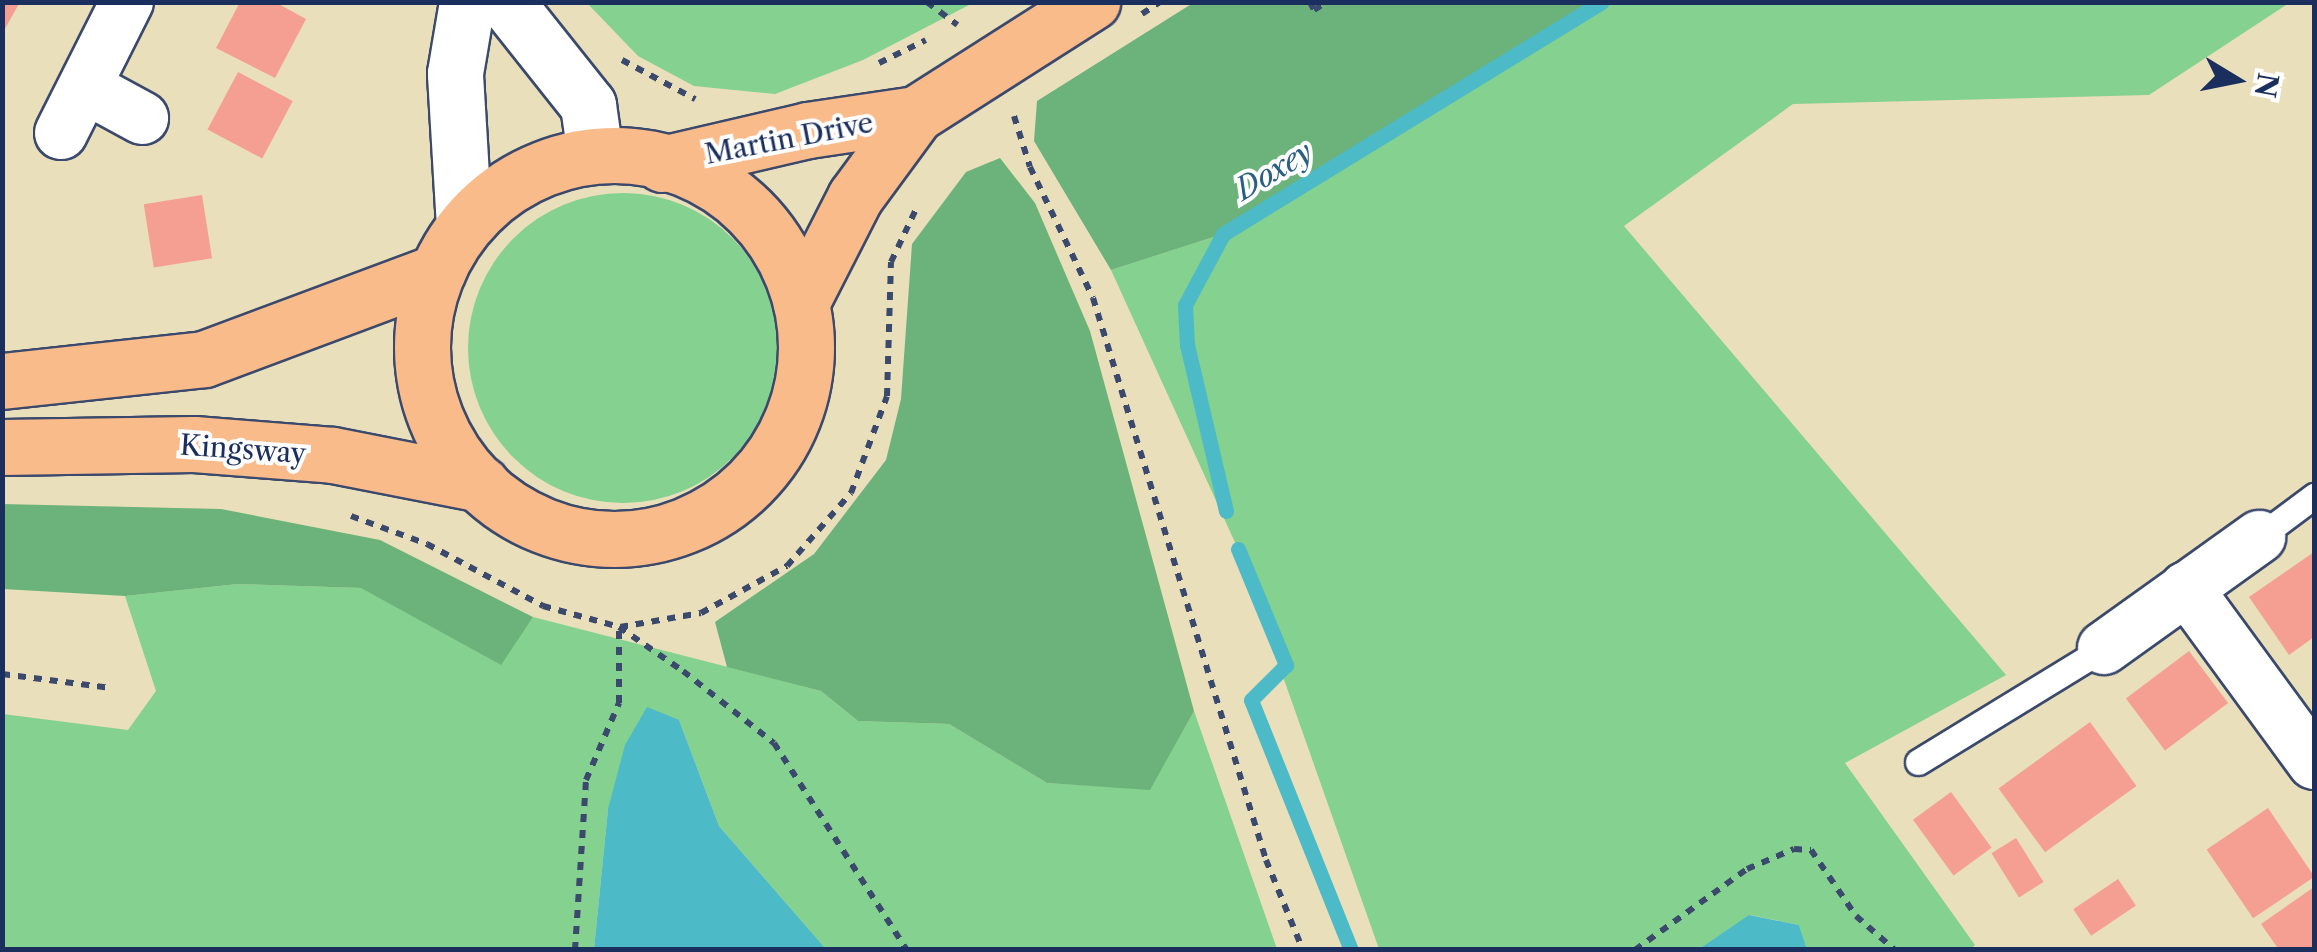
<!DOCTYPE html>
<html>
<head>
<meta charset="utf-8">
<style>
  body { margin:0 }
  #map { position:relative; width:2317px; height:952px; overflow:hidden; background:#eadfbb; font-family:"Libre Caslon Text",serif }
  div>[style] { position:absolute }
  .green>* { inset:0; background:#84d190 }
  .round { border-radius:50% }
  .forest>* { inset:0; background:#6bb37a }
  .water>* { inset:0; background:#4dbac8 }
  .stream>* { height:15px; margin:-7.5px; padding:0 7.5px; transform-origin:7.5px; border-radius:7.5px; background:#4dbac8 }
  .building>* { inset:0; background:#f49f91; transform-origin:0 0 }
  .path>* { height:6px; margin-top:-3px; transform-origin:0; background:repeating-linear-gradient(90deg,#3a496c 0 8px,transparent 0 16px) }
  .roads { filter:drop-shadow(2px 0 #3a496c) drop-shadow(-2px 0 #3a496c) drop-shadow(0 2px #3a496c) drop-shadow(0 -2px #3a496c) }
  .service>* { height:25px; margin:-12.5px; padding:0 12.5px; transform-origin:12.5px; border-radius:12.5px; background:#fff }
  .minor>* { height:52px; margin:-26px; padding:0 26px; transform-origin:26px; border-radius:26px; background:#fff }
  .tertiary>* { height:55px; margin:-27.5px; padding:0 27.5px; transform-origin:27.5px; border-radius:27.5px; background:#fff }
  .primary>* { height:55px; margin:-27.5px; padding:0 27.5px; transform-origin:27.5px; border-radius:27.5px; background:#fabb8b }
  .primary>.ring { margin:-27.5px; padding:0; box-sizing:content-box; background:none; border:55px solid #fabb8b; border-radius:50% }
  span { translate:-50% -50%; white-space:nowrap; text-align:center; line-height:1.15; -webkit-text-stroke:8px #fff; paint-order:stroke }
  .street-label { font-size:28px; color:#1b2f5e }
  .water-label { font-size:30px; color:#2c6083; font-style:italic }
  .frame { position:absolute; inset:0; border:5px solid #1b2f5e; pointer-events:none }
  .north { position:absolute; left:2187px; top:30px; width:100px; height:100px; -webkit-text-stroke:8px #fff; paint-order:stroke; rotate:100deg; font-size:28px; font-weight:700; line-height:40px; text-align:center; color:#1b2f5e }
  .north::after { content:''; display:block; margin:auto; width:35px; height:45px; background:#1b2f5e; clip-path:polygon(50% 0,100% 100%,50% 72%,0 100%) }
</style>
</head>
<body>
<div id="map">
  <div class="green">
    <div style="clip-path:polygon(587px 3px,969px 2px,971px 4px,863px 60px,775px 94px,694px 86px,638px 56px)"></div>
    <div style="clip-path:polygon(1602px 3px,2289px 3px,2149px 95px,1793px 104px,1624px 226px,2006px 675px,1845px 763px,1975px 945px,1971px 949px,1807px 949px,1799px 925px,1750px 915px,1699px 949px,1379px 949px,1238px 549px,1111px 270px,1223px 234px)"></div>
    <div class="round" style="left:468px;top:193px;width:310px;height:310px"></div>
    <div style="clip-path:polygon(238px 584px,362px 588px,500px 664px,533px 617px,821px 691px,858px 721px,949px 724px,1047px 783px,1150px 789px,1194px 711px,1277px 949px,826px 949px,719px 826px,679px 720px,608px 809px,594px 949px,3px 950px,3px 714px,128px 730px,156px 691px,125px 596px)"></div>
  </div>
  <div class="forest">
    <div style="clip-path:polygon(1193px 3px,1193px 2px,1602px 3px,1223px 234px,1111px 270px,1034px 141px,1037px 101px)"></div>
    <div style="clip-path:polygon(1000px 158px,1035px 203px,1090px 331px,1194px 711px,1150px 790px,1047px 783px,949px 724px,858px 721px,821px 691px,727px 667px,715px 622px,814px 554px,886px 460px,901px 399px,912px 244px,966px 172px)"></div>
    <div style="clip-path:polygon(2px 504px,221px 509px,380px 540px,533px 617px,501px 665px,361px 588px,238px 584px,125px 596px,3px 589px)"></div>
  </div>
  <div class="water">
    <div style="clip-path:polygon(647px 707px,679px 720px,719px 826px,826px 949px,594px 949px,608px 809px,625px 745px)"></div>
    <div style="clip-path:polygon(1749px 915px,1799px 925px,1807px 949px,1699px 949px)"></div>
  </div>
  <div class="stream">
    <div style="left:1226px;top:511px;width:171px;rotate:-103.2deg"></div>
    <div style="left:1187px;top:345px;width:40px;rotate:-92.9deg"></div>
    <div style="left:1185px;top:305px;width:81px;rotate:-61.8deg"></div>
    <div style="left:1223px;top:234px;width:444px;rotate:-31.5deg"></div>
    <div style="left:1238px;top:549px;width:126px;rotate:67.5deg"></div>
    <div style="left:1286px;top:665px;width:49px;rotate:135deg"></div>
    <div style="left:1251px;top:700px;width:269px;rotate:68.2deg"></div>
  </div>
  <div class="building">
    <div style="clip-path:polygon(2px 2px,20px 2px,2px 34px)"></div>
    <div style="clip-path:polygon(240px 2px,275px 2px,306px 19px,275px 78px,216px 48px)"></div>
    <div style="left:238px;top:72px;width:62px;height:65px;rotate:28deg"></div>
    <div style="left:202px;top:195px;width:64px;height:59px;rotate:81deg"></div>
    <div style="clip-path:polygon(2314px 552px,2314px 637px,2289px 655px,2249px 597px)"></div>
    <div style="left:2189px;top:651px;width:65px;height:79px;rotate:53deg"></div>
    <div style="left:2090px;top:722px;width:79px;height:113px;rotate:54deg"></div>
    <div style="left:1951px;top:792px;width:69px;height:47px;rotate:54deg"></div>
    <div style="left:2268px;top:808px;width:83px;height:74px;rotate:56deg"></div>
    <div style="left:2016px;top:838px;width:52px;height:29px;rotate:58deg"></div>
    <div style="left:2118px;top:879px;width:32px;height:54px;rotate:56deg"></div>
    <div style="clip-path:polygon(2314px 887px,2314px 950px,2279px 950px,2261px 924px)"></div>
  </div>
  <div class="path">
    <div style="left:927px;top:2px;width:38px;rotate:37deg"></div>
    <div style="left:1310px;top:2px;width:9px;rotate:63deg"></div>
    <div style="left:1314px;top:10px;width:15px;rotate:-32deg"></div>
    <div style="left:1142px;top:14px;width:22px;rotate:-34deg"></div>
    <div style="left:622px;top:60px;width:83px;rotate:28.1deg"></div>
    <div style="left:879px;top:63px;width:52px;rotate:-26.1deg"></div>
    <div style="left:1014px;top:116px;width:53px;rotate:72.6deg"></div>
    <div style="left:1030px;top:167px;width:145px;rotate:64.3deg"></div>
    <div style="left:1093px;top:298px;width:588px;rotate:72.89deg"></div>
    <div style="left:1266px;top:860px;width:97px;rotate:67.7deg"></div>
    <div style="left:351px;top:516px;width:81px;rotate:20.2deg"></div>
    <div style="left:427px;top:544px;width:132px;rotate:28.1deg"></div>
    <div style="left:543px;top:606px;width:79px;rotate:15.4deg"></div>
    <div style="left:619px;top:627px;width:78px;rotate:34.5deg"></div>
    <div style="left:683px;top:671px;width:116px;rotate:38.4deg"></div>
    <div style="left:774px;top:743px;width:246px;rotate:57.3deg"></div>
    <div style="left:620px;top:627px;width:82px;rotate:-9.8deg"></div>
    <div style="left:701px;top:613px;width:98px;rotate:-28.7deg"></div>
    <div style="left:787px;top:566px;width:97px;rotate:-48.8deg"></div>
    <div style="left:851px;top:493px;width:103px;rotate:-69.6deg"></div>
    <div style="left:887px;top:396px;width:134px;rotate:-88.3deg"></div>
    <div style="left:891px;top:262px;width:59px;rotate:-64.7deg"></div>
    <div style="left:2px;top:674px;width:110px;rotate:7.3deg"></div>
    <div style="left:575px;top:950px;width:170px;rotate:-86.3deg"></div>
    <div style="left:586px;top:780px;width:84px;rotate:-66.8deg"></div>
    <div style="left:619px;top:703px;width:75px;rotate:-90deg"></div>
    <div style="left:1635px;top:950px;width:138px;rotate:-35.9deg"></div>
    <div style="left:1747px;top:869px;width:51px;rotate:-23.1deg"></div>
    <div style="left:1794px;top:849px;width:17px;rotate:3deg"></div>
    <div style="left:1811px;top:850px;width:80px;rotate:55.7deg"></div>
    <div style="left:1856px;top:916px;width:52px;rotate:41.1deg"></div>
  </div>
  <div class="roads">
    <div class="service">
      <div style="left:2259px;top:537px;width:69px;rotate:-36.7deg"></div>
      <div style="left:1918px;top:762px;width:218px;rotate:-31.5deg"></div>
    </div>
    <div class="minor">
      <div style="left:85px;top:87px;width:65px;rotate:28.5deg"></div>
      <div style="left:61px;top:133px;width:147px;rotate:-63.3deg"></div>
      <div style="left:2186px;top:588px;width:217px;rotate:53.8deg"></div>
      <div style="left:2104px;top:648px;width:191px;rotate:-35.6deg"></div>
    </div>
    <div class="tertiary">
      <div style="left:506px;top:2px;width:132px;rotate:51.5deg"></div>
      <div style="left:588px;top:105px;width:49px;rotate:81.9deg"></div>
      <div style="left:464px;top:226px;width:153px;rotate:-93.4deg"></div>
      <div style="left:455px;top:73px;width:72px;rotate:-80.4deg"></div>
    </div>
    <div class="primary">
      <div class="ring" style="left:422px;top:155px;width:329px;height:329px"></div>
      <div style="left:662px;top:164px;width:150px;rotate:-13.1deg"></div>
      <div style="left:808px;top:130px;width:109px;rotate:-8.4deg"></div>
      <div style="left:801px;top:303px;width:119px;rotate:-63deg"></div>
      <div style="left:855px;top:197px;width:103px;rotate:-53.7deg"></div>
      <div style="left:916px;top:114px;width:209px;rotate:-32.5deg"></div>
      <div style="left:2px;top:381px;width:203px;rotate:-6.2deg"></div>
      <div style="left:204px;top:359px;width:249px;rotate:-20.5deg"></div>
      <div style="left:2px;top:447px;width:192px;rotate:-0.9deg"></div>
      <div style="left:194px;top:444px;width:139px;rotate:4.5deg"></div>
      <div style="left:333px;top:455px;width:151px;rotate:11.1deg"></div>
    </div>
  </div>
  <div class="street-label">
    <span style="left:789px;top:138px;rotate:-11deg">Martin Drive</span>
    <span style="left:243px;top:449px;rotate:4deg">Kingsway</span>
  </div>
  <div class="water-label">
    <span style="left:1274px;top:171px;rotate:-31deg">Doxey</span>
  </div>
  <div class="frame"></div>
  <div class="north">N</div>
</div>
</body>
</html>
